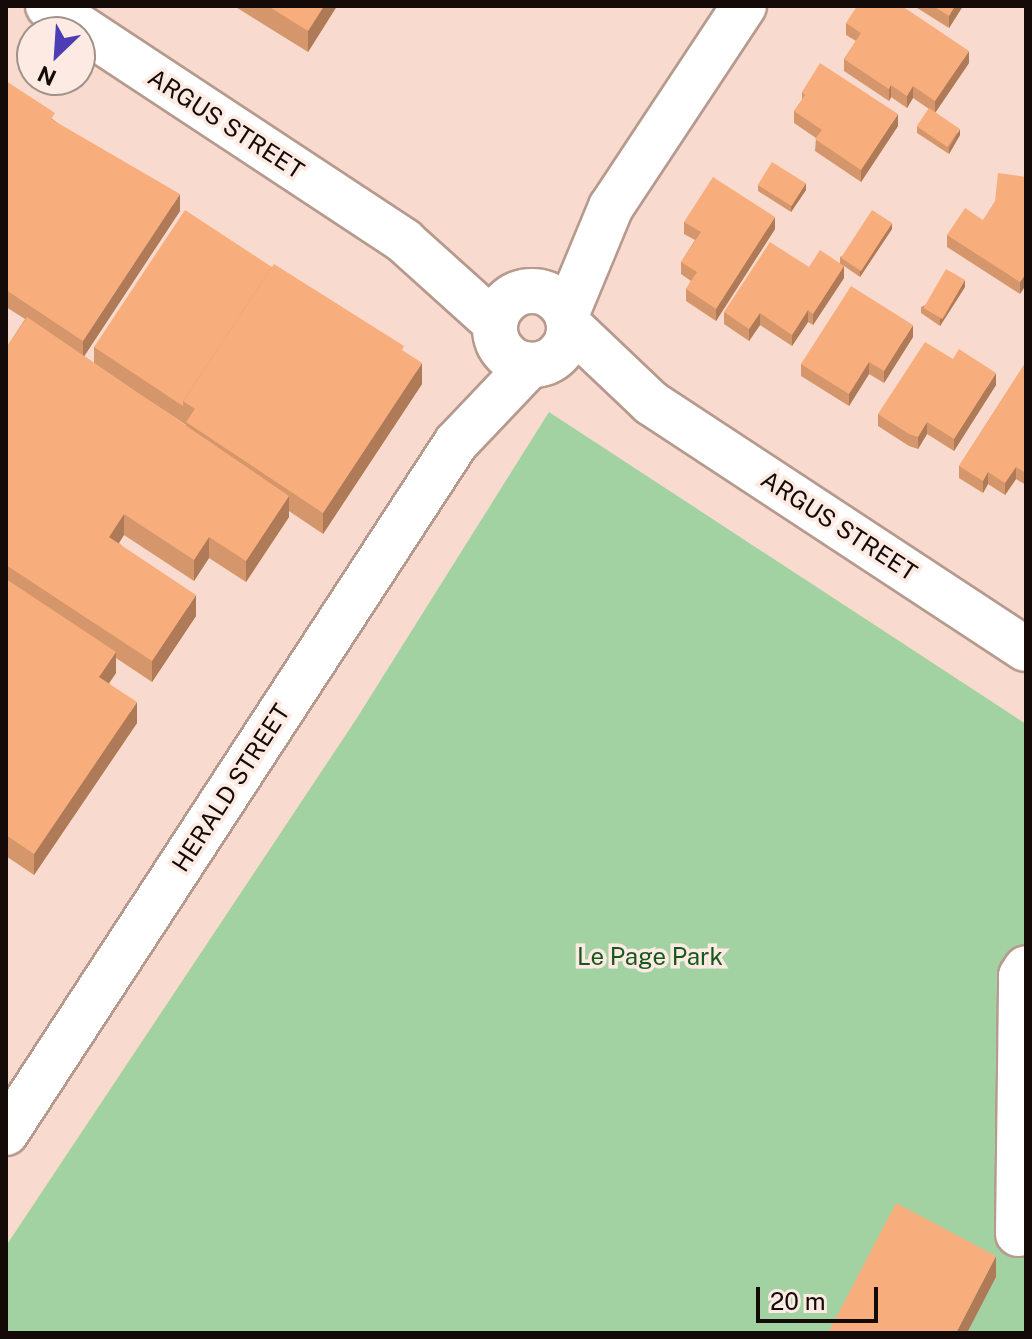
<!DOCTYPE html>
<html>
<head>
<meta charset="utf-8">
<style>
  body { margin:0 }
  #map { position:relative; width:1032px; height:1339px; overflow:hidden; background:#f8dbce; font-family:"Public Sans",sans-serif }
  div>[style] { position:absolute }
  .green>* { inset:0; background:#a3d2a2 }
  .roads { filter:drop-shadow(2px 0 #b69a8e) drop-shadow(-2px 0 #b69a8e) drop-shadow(0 2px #b69a8e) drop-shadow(0 -2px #b69a8e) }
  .minor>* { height:44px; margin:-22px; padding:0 22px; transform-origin:22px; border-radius:22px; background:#fff }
  .minor>.ring { margin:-22px; padding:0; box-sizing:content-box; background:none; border:44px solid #fff; border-radius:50% }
  .wall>* { inset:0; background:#d5966b }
  .shaded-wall>* { inset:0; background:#ae7a57 }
  .building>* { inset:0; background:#f8ae7c; transform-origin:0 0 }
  span { translate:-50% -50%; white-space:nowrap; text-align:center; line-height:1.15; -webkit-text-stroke:7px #fdebe3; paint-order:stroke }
  .street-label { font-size:24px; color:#140a07 }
  .park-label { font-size:24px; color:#16571c }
  .frame { position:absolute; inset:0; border:8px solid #140a07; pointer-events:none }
  .north { position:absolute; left:16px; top:16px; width:80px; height:80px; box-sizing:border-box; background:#fdebe3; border:2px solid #a0918b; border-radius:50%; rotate:205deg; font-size:22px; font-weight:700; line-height:32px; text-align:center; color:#140a07 }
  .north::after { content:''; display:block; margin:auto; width:28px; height:36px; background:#4c3db4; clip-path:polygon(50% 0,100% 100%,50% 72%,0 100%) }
  .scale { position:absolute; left:756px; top:1287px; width:122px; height:36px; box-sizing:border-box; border:4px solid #140a07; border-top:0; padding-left:10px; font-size:24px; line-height:28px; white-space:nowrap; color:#140a07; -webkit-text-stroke:6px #fdebe3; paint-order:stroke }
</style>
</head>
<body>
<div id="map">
  <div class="green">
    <div style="clip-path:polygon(549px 412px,1026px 724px,1026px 1333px,6px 1333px,6px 1246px,355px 721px)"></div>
  </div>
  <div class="roads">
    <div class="minor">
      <div style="left:48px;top:6px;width:427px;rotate:33.4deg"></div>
      <div style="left:404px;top:241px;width:122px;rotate:42deg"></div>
      <div class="ring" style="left:495px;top:291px;width:30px;height:30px"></div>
      <div style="left:567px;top:313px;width:115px;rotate:-67.5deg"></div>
      <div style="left:611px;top:207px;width:241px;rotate:-56.5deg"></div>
      <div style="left:570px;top:326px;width:112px;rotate:43.5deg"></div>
      <div style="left:651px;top:403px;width:448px;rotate:33.3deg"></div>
      <div style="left:6px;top:1133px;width:824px;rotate:-56.89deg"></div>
      <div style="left:456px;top:443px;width:108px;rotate:-46.5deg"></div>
      <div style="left:1018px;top:1234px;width:258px;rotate:-89.3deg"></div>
      <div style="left:1021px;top:976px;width:9px;rotate:-58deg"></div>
    </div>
  </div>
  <div class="wall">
    <div style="clip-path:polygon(234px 6px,337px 6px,308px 52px)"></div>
    <div style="clip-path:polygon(914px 6px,963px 6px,949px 28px)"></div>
    <div style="clip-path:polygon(846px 23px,969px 63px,935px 113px,960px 135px,949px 154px,917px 133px,917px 127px,929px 109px,913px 98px,907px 108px,891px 97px,889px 101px,844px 71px,844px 59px,856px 41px,846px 35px)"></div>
    <div style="clip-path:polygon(evenodd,6px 81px,55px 121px,180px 211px,84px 356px,94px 363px,94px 347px,272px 267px,404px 352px,422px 384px,323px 534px,289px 511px,289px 517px,246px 582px,209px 558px,194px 581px,124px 535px,119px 543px,196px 616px,152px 682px,116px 658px,116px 673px,109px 683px,137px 723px,34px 875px,6px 856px,6px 348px,25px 319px,6px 307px,6px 81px,141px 395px,186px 425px,186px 426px,141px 395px)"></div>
    <div style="clip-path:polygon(802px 92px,898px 126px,861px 182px,815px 151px,816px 138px,794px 123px,794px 111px,802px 100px)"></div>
    <div style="clip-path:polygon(1026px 177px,1020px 294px,947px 247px,947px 235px,983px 220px)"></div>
    <div style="clip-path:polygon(758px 185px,806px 190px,791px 212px,758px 191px)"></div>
    <div style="clip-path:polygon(684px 222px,775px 229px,716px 321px,686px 301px,686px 289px,691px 281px,681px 274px,681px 262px,695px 240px,684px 234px)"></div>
    <div style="clip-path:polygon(892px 229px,860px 277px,844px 266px,844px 278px,813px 325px,808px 322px,792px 346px,760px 325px,749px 341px,724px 324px,724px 312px,809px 267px,840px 263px,840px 257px)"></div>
    <div style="clip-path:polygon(965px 287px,940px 326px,921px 313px,921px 307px)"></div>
    <div style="clip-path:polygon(913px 337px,884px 383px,869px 374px,849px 406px,801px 376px,801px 364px)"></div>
    <div style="clip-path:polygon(1026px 362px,1026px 485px,1016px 479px,1005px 495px,988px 484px,983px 493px,959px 478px,959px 466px)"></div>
    <div style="clip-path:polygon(996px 385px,954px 451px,927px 434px,918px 449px,909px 446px,878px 426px,878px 414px)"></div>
  </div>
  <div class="shaded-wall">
    <div style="clip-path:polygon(324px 6px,337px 6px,308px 52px,308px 31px)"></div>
    <div style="clip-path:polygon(955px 6px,963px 6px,949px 28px,949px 16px)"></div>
    <div style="clip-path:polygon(969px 51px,969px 63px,935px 113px,935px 101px)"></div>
    <div style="clip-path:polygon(891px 85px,891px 97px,889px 101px,889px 89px)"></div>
    <div style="clip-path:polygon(913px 86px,913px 98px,907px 108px,907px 96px)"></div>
    <div style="clip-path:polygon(898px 114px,898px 126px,861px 182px,861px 170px)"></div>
    <div style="clip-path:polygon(960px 129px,960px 135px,949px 154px,949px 148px)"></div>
    <div style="clip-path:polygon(806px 183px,806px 190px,791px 212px,791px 206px)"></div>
    <div style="clip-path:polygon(180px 194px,180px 211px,83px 358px,83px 341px)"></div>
    <div style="clip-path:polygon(775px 217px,775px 229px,716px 321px,716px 309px)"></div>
    <div style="clip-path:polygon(892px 223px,892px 229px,860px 277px,860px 271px)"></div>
    <div style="clip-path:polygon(844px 266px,844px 278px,813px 325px,813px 314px)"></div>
    <div style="clip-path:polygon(1026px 273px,1026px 285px,1020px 294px,1020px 282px)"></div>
    <div style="clip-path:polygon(965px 280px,965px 287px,940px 326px,940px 320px)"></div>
    <div style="clip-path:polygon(808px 310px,808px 322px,792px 346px,792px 335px)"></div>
    <div style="clip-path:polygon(760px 313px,760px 325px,749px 341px,749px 329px)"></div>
    <div style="clip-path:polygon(913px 325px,913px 337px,884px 383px,884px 371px)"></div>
    <div style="clip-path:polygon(869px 362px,869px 374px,849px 406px,849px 394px)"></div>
    <div style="clip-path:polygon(422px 363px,422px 384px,323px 534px,323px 513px)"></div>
    <div style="clip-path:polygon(996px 373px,996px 385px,954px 451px,954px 439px)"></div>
    <div style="clip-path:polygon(927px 422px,927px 434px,918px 449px,918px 437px)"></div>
    <div style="clip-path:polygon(1016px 467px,1016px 479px,1005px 495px,1005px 483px)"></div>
    <div style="clip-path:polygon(988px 472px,988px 484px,983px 493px,983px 481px)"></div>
    <div style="clip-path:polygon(289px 496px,289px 517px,246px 582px,246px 561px)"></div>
    <div style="clip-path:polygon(124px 514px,124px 535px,109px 558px,109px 537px)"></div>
    <div style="clip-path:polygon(209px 537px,209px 558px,194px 581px,194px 560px)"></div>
    <div style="clip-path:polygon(196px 595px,196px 616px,152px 682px,152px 661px)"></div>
    <div style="clip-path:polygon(116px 652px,116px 673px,99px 698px,99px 677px)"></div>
    <div style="clip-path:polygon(137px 702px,137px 723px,34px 875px,34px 854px)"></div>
    <div style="clip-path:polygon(996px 1256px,996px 1277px,967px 1333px,956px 1333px)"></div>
  </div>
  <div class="building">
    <div style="clip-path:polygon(268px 6px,324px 6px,308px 31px)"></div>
    <div style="clip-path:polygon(857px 6px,902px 6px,969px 51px,935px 101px,913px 86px,907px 96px,891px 85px,889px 89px,844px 59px,861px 33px,846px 23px)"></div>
    <div style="clip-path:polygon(933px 6px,955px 6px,949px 16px)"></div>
    <div style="clip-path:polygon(820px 63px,898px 114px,861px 170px,815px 139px,822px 130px,794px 111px,805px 95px,802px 92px)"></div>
    <div style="clip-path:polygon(6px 81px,55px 113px,51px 119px,180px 194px,83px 341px,6px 290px)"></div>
    <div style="left:929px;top:108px;width:37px;height:22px;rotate:34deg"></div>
    <div style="left:772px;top:162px;width:40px;height:27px;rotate:32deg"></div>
    <div style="clip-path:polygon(998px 173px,1026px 177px,1026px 273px,1020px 282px,947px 235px,965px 208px,983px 220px,995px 201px)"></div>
    <div style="clip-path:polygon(713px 177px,775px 217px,716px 309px,686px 289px,697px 272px,681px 262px,701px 232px,684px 222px)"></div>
    <div style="clip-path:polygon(185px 210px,272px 267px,183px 401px,183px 406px,94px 347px)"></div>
    <div style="left:872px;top:210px;width:24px;height:57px;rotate:33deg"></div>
    <div style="clip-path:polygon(770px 242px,809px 267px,820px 250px,844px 266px,813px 314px,808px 310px,792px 335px,760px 313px,749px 329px,724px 312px)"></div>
    <div style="clip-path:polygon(274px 264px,404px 346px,402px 350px,422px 363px,323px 513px,186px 422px,195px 409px,183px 401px)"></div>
    <div style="left:946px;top:269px;width:22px;height:45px;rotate:30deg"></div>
    <div style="clip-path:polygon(851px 286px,913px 325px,884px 371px,869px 362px,849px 394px,801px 364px)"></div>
    <div style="clip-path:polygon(27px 317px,289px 496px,246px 561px,209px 537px,194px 560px,124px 514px,109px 537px,196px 595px,152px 661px,6px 565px,6px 348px)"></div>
    <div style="clip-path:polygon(925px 342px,953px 359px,959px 349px,996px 373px,954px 439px,927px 422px,918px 437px,909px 434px,878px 414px)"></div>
    <div style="clip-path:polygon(1026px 362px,1026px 473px,1016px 467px,1005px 483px,988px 472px,983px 481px,959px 466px)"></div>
    <div style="clip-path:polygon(6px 579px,116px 652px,99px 677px,137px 702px,34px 854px,6px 835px)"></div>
    <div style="clip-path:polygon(896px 1203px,996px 1256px,956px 1333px,828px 1333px)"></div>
  </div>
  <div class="street-label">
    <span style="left:226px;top:124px;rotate:33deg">ARGUS STREET</span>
    <span style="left:839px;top:526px;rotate:33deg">ARGUS STREET</span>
    <span style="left:231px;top:788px;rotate:-57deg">HERALD STREET</span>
  </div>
  <div class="park-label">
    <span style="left:650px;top:957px">Le Page Park</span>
  </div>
  <div class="frame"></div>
  <div class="north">N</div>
  <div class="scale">20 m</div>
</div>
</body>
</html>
